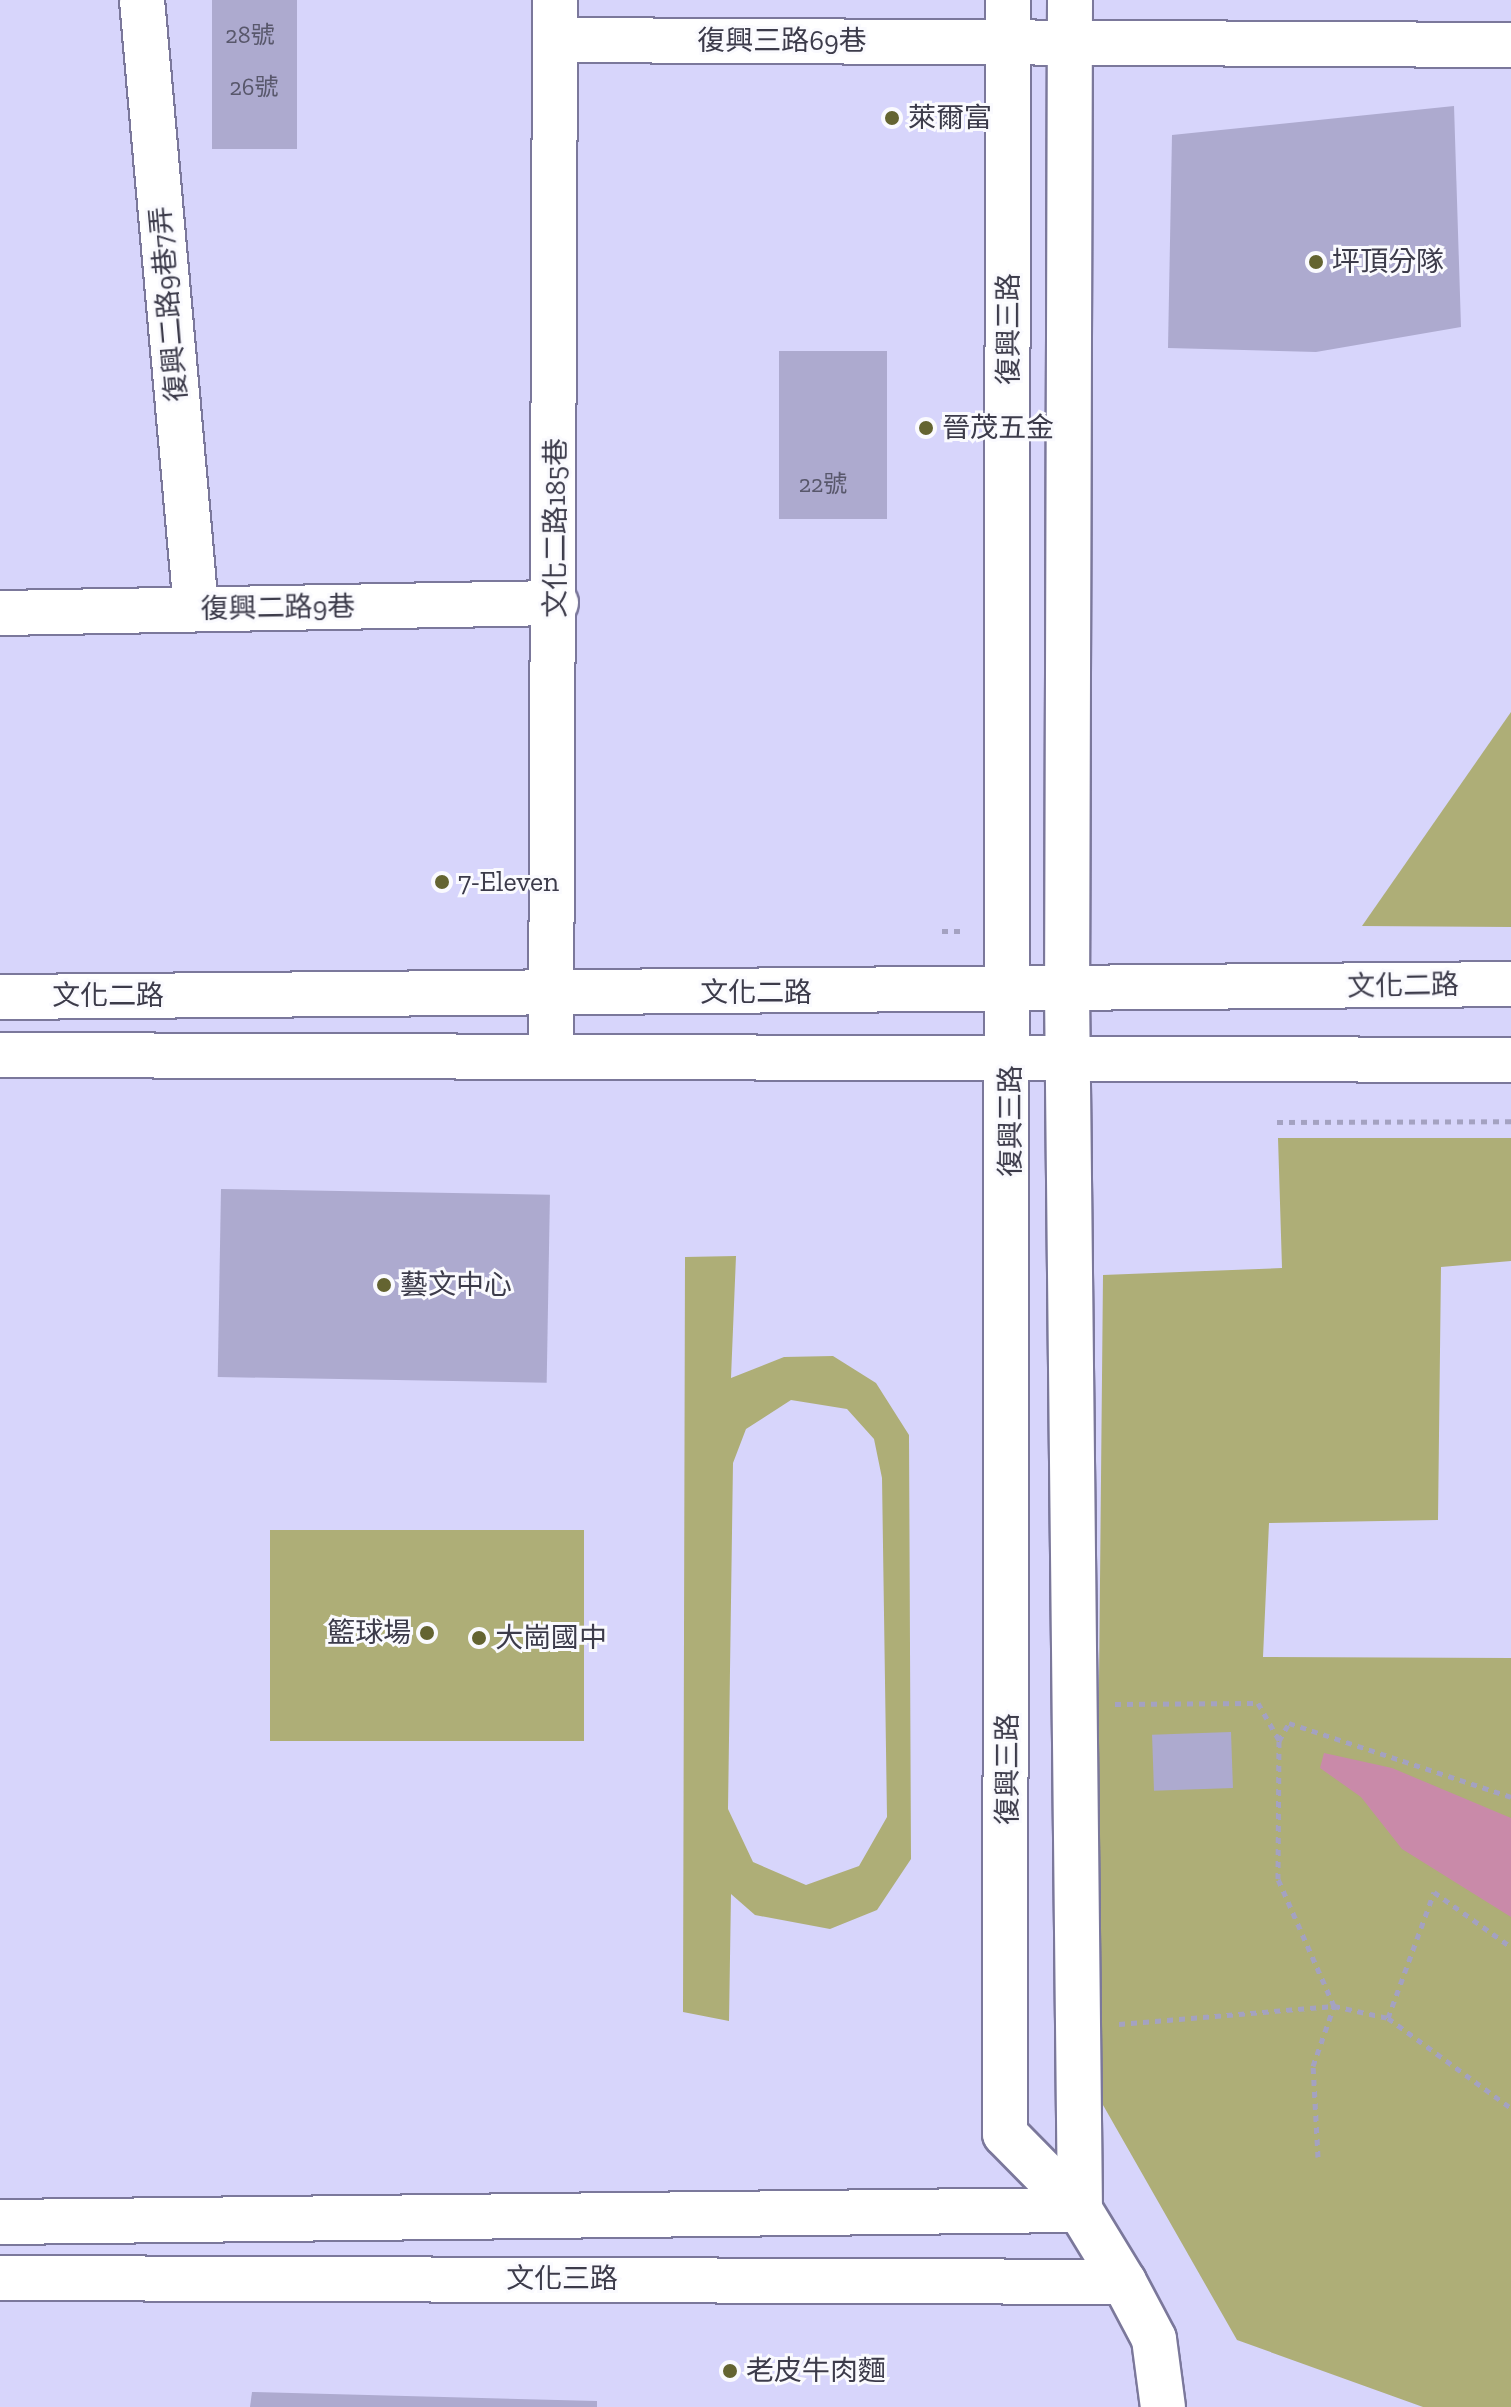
<!DOCTYPE html>
<html>
<head>
<meta charset="utf-8">
<style>
  body { margin:0 }
  #map { position:relative; width:1511px; height:2407px; overflow:hidden; background:#d7d5fb; font-family:"Zilla Slab","Noto Sans TC",serif }
  div>[style] { position:absolute }
  .green>* { inset:0; background:#aeae77; transform-origin:0 0 }
  .water>* { inset:0; background:#c98aa9 }
  .building>* { inset:0; background:#adaacf; transform-origin:0 0 }
  .path>* { height:5px; margin-top:-2.5px; transform-origin:0; background:repeating-linear-gradient(90deg,#a4a2c1 0 6px,transparent 0 12px) }
  .roads { filter:drop-shadow(2px 0 #7b789b) drop-shadow(-2px 0 #7b789b) drop-shadow(0 2px #7b789b) drop-shadow(0 -2px #7b789b) }
  .minor>* { height:44px; margin:-22px; padding:0 22px; transform-origin:22px; border-radius:22px; background:#fff }
  .dots>* { width:22px; height:22px; translate:-50% -50%; box-sizing:border-box; border:4px solid #fafafe; border-radius:50% }
  span { translate:-50% -50%; white-space:nowrap; text-align:center; line-height:1.15; -webkit-text-stroke:6px #fafafe; paint-order:stroke }
  .number-label { font-size:24px; color:#58576b }
  .number-label span { -webkit-text-stroke-width:0 }
  .street-label { font-size:28px; color:#3c3b4a }
  .poi-label { font-size:28px; color:#3c3b4a }
  .left { translate:0 -50%; text-align:left }
  .right { translate:-100% -50%; text-align:right }
</style>
</head>
<body>
<div id="map">
  <div class="green">
    <div style="clip-path:polygon(1511px 712px,1511px 927px,1362px 926px)"></div>
    <div style="clip-path:polygon(1278px 1138px,1511px 1138px,1511px 1261px,1441px 1267px,1438px 1520px,1269px 1523px,1263px 1657px,1511px 1658px,1511px 2407px,1423px 2407px,1237px 2340px,1095px 2091px,1103px 1275px,1282px 1268px)"></div>
    <div style="clip-path:polygon(evenodd,736px 1256px,731px 1378px,784px 1357px,833px 1356px,876px 1383px,909px 1435px,911px 1859px,877px 1910px,830px 1929px,755px 1915px,731px 1894px,729px 2021px,683px 2012px,685px 1257px,736px 1256px,791px 1400px,847px 1409px,874px 1439px,882px 1478px,887px 1817px,859px 1866px,806px 1885px,753px 1862px,728px 1809px,733px 1463px,746px 1429px,791px 1400px)"></div>
    <div style="left:584px;top:1530px;width:211px;height:314px;rotate:90deg"></div>
  </div>
  <div class="water">
    <div style="clip-path:polygon(1324px 1753px,1392px 1768px,1511px 1818px,1511px 1917px,1402px 1849px,1361px 1797px,1320px 1768px)"></div>
  </div>
  <div class="building">
    <div style="left:212px;top:0;width:85px;height:149px"></div>
    <div style="clip-path:polygon(1454px 106px,1461px 327px,1316px 352px,1168px 348px,1172px 135px)"></div>
    <div style="left:887px;top:351px;width:168px;height:108px;rotate:90deg"></div>
    <div style="left:221px;top:1189px;width:329px;height:188px;rotate:1deg"></div>
    <div style="left:1231px;top:1732px;width:56px;height:79px;rotate:88deg"></div>
    <div style="clip-path:polygon(252px 2392px,597px 2401px,597px 2407px,250px 2407px)"></div>
  </div>
  <div class="path">
    <div style="left:942px;top:931px;width:23px"></div>
    <div style="left:1277px;top:1122px;width:234px;rotate:-0.2deg"></div>
    <div style="left:1115px;top:1704px;width:143px;rotate:-0.4deg"></div>
    <div style="left:1258px;top:1703px;width:43px;rotate:60.4deg"></div>
    <div style="left:1388px;top:2018px;width:134px;rotate:-69.9deg"></div>
    <div style="left:1434px;top:1892px;width:95px;rotate:35.5deg"></div>
    <div style="left:1119px;top:2024px;width:216px;rotate:-4.8deg"></div>
    <div style="left:1334px;top:2006px;width:55px;rotate:12.5deg"></div>
    <div style="left:1388px;top:2018px;width:152px;rotate:36.2deg"></div>
    <div style="left:1318px;top:2157px;width:91px;rotate:-93.1deg"></div>
    <div style="left:1313px;top:2066px;width:64px;rotate:-70.7deg"></div>
    <div style="left:1334px;top:2006px;width:139px;rotate:-113.8deg"></div>
    <div style="left:1278px;top:1879px;width:138px;rotate:-89.6deg"></div>
    <div style="left:1279px;top:1741px;width:21px;rotate:-61deg"></div>
    <div style="left:1289px;top:1723px;width:234px;rotate:18.4deg"></div>
  </div>
  <div class="roads">
    <div class="minor">
      <div style="left:142px;top:0;width:611px;rotate:84.93deg"></div>
      <div style="left:1008px;top:0;width:2134px;rotate:90.08deg"></div>
      <div style="left:1005px;top:2134px;width:107px;rotate:45.4deg"></div>
      <div style="left:1080px;top:2210px;width:84px;rotate:58.6deg"></div>
      <div style="left:1124px;top:2282px;width:64px;rotate:62.2deg"></div>
      <div style="left:1154px;top:2339px;width:69px;rotate:82.5deg"></div>
      <div style="left:1070px;top:0;width:991px;rotate:90.17deg"></div>
      <div style="left:1067px;top:991px;width:1219px;rotate:89.39deg"></div>
      <div style="left:555px;top:40px;width:956px;rotate:0.3deg"></div>
      <div style="left:0;top:613px;width:556px;rotate:-1.03deg"></div>
      <div style="left:0;top:997px;width:1511px;rotate:-0.49deg"></div>
      <div style="left:0;top:1055px;width:1511px;rotate:0.19deg"></div>
      <div style="left:551px;top:1057px;width:1057px;rotate:-89.78deg"></div>
      <div style="left:0;top:2222px;width:1080px;rotate:-0.64deg"></div>
      <div style="left:0;top:2278px;width:1124px;rotate:0.2deg"></div>
    </div>
  </div>
  <div class="dots">
    <div style="left:892px;top:118px;background:#646431"></div>
    <div style="left:1316px;top:262px;background:#646431"></div>
    <div style="left:926px;top:428px;background:#646431"></div>
    <div style="left:442px;top:882px;background:#646431"></div>
    <div style="left:384px;top:1285px;background:#646431"></div>
    <div style="left:427px;top:1633px;background:#646431"></div>
    <div style="left:479px;top:1638px;background:#646431"></div>
    <div style="left:730px;top:2371px;background:#646431"></div>
  </div>
  <div class="number-label">
    <span style="left:250px;top:35px">28號</span>
    <span style="left:254px;top:87px">26號</span>
    <span style="left:823px;top:484px">22號</span>
  </div>
  <div class="street-label">
    <span style="left:782px;top:41px">復興三路69巷</span>
    <span style="left:169px;top:304px;rotate:-95deg">復興二路9巷7弄</span>
    <span style="left:1009px;top:329px;rotate:-90deg">復興三路</span>
    <span style="left:556px;top:528px;rotate:-90deg">文化二路185巷</span>
    <span style="left:278px;top:608px;rotate:-1deg">復興二路9巷</span>
    <span style="left:1403px;top:986px;rotate:-1deg">文化二路</span>
    <span style="left:756px;top:993px">文化二路</span>
    <span style="left:108px;top:996px">文化二路</span>
    <span style="left:1011px;top:1121px;rotate:-90deg">復興三路</span>
    <span style="left:1008px;top:1769px;rotate:-90deg">復興三路</span>
    <span style="left:562px;top:2279px">文化三路</span>
  </div>
  <div class="poi-label">
    <span class="left" style="left:908px;top:118px">萊爾富</span>
    <span class="left" style="left:1332px;top:262px">坪頂分隊</span>
    <span class="left" style="left:942px;top:428px">晉茂五金</span>
    <span class="left" style="left:458px;top:882px">7-Eleven</span>
    <span class="left" style="left:400px;top:1285px">藝文中心</span>
    <span class="right" style="left:411px;top:1633px">籃球場</span>
    <span class="left" style="left:495px;top:1638px">大崗國中</span>
    <span class="left" style="left:746px;top:2371px">老皮牛肉麵</span>
  </div>
</div>
</body>
</html>
